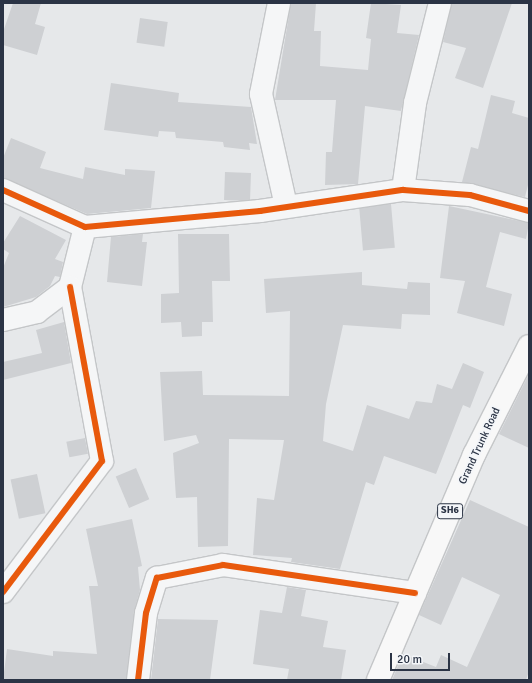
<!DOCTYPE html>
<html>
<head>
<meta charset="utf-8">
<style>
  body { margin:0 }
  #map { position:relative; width:532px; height:683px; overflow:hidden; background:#e6e8ea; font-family:Signika,sans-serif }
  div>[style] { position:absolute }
  .building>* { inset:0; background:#ced0d3; transform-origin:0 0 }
  .roads { filter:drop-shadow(1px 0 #c4c6c8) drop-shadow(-1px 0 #c4c6c8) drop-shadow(0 1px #c4c6c8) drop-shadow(0 -1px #c4c6c8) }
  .street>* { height:22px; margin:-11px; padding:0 11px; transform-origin:11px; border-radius:11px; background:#f5f6f7 }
  .primary>* { height:22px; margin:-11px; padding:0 11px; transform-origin:11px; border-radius:11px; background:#f8f8f8 }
  .cycleway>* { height:6px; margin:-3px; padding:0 3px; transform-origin:3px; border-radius:3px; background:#e8590c }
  span { translate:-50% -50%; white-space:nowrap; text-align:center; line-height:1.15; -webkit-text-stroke:3.5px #f4f6f9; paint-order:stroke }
  .shield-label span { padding:1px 3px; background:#f4f6f9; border:1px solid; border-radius:3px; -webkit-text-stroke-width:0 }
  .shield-label { font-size:10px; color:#2b3445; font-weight:700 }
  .street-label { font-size:11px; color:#2b3445 }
  .frame { position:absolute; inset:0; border:4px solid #2b3445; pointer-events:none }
  .scale { position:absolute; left:390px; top:653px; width:60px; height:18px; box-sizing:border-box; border:2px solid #2b3445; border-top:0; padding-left:5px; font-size:12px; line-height:14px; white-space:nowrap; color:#2b3445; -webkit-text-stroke:3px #f4f6f9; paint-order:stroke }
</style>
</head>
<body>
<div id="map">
  <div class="building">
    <div style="clip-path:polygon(13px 3px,41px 3px,35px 24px,45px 27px,37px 55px,3px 45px,3px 32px)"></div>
    <div style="clip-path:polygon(291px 3px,316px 3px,314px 31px,321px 31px,320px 66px,368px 70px,371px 39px,366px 38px,371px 3px,401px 5px,397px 33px,419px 35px,401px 111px,365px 106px,358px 184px,325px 185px,326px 152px,332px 152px,336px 100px,275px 100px)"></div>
    <div style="clip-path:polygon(452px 3px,512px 3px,483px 88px,455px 78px,466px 48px,443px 42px)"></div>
    <div style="left:140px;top:18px;width:28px;height:25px;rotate:8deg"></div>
    <div style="clip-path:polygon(111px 83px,179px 93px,178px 102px,251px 107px,257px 144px,249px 143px,250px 150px,224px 147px,223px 142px,176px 138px,175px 132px,159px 131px,158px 137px,104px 130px)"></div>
    <div style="clip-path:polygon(491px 95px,515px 101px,512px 113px,529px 118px,529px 181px,525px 197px,462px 182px,471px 147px,478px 149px)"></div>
    <div style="clip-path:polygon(11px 138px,46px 152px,40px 168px,83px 179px,85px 167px,125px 175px,125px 169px,155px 171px,151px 208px,87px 214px,3px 178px,3px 158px)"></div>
    <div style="left:225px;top:172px;width:26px;height:28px;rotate:2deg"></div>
    <div style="left:391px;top:204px;width:44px;height:32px;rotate:85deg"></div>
    <div style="clip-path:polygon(449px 206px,529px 223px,526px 239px,500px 232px,486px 287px,512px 294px,504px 326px,457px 313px,465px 281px,440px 278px)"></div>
    <div style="clip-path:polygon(20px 216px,66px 240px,55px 259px,63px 262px,60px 277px,55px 276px,50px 286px,36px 297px,3px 307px,3px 268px,9px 253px,3px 249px,3px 243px)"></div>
    <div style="clip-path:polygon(143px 234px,142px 242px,147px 242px,142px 286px,107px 282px,111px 237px)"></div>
    <div style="clip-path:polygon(178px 234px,229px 234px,230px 281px,212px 281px,213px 322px,202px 322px,202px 336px,182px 337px,181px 322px,161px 323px,161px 294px,179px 293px)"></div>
    <div style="clip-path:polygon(362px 272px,362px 285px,407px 289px,408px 282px,430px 283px,430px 315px,402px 314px,401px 329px,343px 325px,326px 404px,323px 441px,353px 451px,367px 405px,409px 419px,416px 401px,432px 403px,437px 384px,452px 389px,463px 363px,484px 372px,470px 408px,463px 405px,436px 474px,384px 456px,374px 485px,366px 482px,340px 569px,291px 562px,292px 558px,253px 555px,257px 498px,274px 500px,284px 440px,229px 439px,228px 546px,198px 547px,197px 497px,176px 498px,173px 453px,199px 443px,196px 435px,164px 441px,160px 372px,202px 371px,203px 395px,289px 396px,290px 311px,266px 313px,264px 279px)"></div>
    <div style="clip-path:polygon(64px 322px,71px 363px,3px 380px,3px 362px,42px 353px,36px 330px)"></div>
    <div style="clip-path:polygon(529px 374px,529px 448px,499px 434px)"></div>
    <div style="left:85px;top:438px;width:16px;height:19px;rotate:79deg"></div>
    <div style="left:136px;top:468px;width:34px;height:22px;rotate:67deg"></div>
    <div style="left:37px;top:474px;width:40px;height:27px;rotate:78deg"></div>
    <div style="clip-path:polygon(470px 500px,529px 527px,529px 671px,526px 680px,392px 680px,403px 654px,436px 667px,441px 655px,467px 667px,500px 595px,462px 577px,441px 625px,419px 615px)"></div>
    <div style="clip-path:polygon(132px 519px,142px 566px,138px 567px,140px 590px,134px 611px,126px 680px,3px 680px,7px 649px,53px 656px,53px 651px,97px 654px,89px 586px,98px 586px,86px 529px)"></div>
    <div style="clip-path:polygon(287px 587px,306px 590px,301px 616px,328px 621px,323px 647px,346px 650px,341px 680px,287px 680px,289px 669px,253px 664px,260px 610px,282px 613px)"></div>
    <div style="clip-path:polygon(158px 619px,218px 620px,210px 680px,151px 680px)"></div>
  </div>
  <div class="roads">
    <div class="street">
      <div style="left:279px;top:3px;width:93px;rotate:101.2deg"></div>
      <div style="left:261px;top:94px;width:115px;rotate:77.4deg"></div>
      <div style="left:3px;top:190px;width:90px;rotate:24.3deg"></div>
      <div style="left:85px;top:227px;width:176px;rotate:-5.2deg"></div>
      <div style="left:260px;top:211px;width:145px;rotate:-8.4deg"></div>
      <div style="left:403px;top:190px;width:67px;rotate:4.3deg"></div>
      <div style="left:470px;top:195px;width:61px;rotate:15.2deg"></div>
      <div style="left:403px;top:190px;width:88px;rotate:-82.1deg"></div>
      <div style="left:415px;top:103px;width:103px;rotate:-76deg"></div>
      <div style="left:3px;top:320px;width:35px;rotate:-13deg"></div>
      <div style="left:37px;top:312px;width:41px;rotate:-37.1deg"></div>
      <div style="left:70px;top:287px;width:62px;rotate:-76deg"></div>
      <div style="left:3px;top:592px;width:164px;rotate:-52.9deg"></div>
      <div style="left:102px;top:461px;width:177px;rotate:-100.4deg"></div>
      <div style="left:138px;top:680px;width:67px;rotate:-83.2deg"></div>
      <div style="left:146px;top:613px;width:37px;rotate:-73deg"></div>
      <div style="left:157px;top:578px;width:67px;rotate:-11.1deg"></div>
      <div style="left:223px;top:565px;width:194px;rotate:8.3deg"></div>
    </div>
    <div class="primary">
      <div style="left:378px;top:680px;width:245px;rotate:-66.9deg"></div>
      <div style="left:474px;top:455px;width:122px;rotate:-63.2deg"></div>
    </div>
  </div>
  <div class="cycleway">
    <div style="left:3px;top:190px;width:90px;rotate:24.3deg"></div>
    <div style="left:85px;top:227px;width:176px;rotate:-5.2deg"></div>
    <div style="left:260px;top:211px;width:145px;rotate:-8.4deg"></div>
    <div style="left:403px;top:190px;width:67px;rotate:4.3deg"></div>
    <div style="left:470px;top:195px;width:61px;rotate:15.2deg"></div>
    <div style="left:3px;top:592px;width:164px;rotate:-52.9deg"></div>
    <div style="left:102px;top:461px;width:177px;rotate:-100.4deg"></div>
    <div style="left:138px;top:680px;width:67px;rotate:-83.2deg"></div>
    <div style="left:146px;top:613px;width:37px;rotate:-73deg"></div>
    <div style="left:157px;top:578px;width:67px;rotate:-11.1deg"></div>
    <div style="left:223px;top:565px;width:194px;rotate:8.3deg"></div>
  </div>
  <div class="shield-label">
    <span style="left:450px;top:511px">SH6</span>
  </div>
  <div class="street-label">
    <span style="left:480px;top:446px;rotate:-65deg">Grand Trunk Road</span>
  </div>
  <div class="frame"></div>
  <div class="scale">20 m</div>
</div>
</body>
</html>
